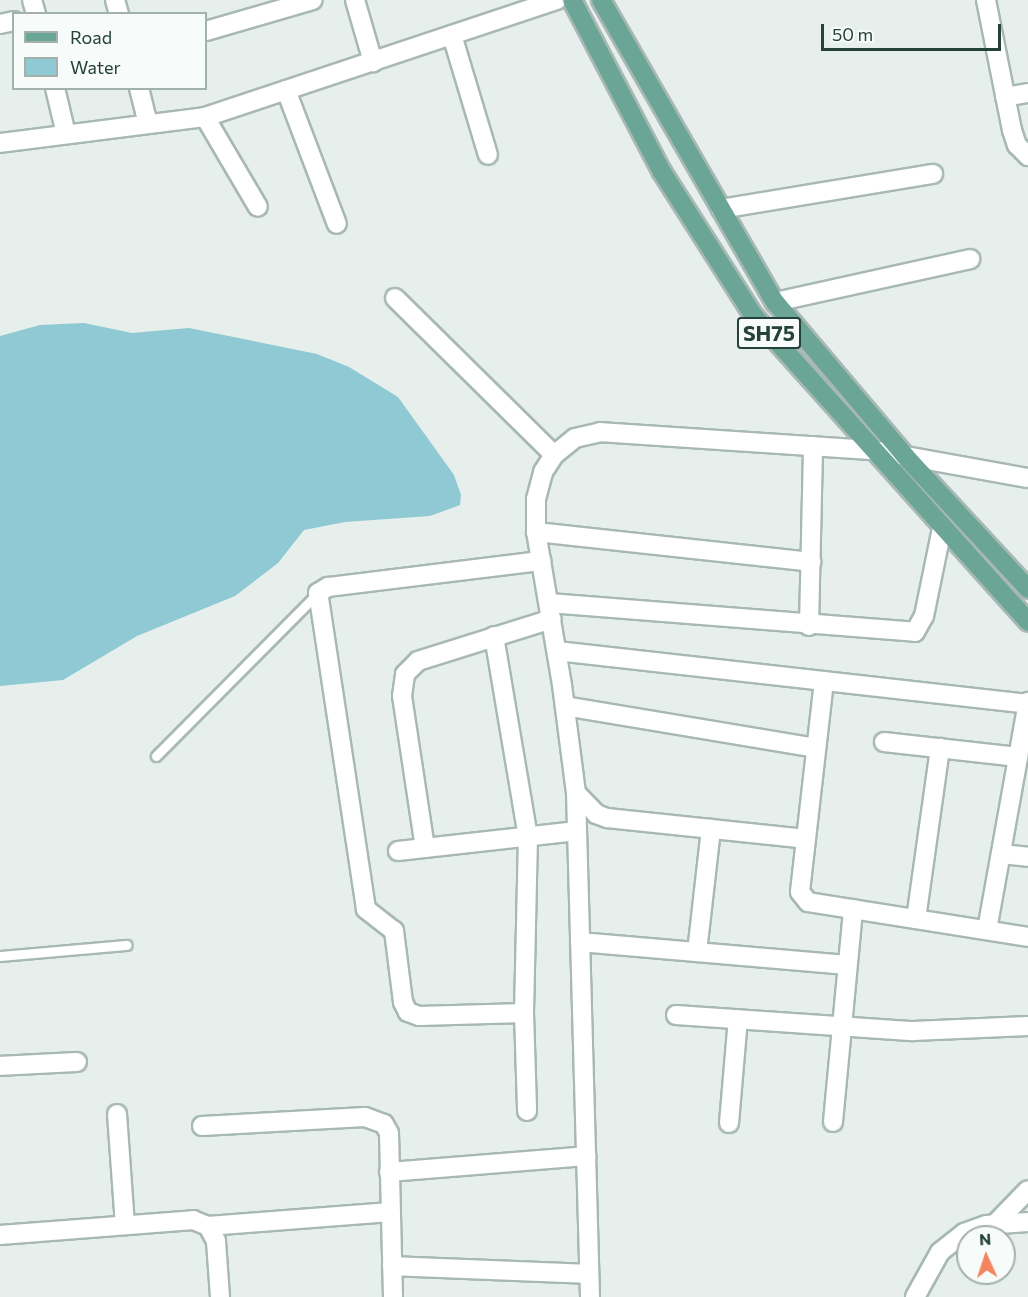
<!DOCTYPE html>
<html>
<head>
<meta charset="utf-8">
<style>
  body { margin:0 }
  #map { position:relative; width:1028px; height:1297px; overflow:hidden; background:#e6efeb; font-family:Commissioner,sans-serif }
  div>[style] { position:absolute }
  .water>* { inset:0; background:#8ec9d4 }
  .roads { filter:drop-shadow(2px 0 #a8b8b2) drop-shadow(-2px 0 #a8b8b2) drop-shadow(0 2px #a8b8b2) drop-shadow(0 -2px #a8b8b2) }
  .service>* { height:9px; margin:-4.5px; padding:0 4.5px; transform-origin:4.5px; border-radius:4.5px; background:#fff }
  .minor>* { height:18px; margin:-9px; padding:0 9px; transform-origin:9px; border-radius:9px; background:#fff }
  .primary>* { height:18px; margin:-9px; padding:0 9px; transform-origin:9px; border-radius:9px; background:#6aa596 }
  span { translate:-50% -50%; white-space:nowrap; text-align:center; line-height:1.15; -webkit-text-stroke:5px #f7fbf9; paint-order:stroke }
  .shield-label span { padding:2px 4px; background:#f7fbf9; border:2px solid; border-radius:4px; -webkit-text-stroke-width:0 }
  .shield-label { font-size:21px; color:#24423a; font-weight:700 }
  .legend { position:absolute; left:12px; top:12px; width:195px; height:78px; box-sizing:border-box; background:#f7fbf9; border:2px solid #a3b1ad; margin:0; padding:8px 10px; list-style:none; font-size:18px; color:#24423a }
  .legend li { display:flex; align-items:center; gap:12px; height:30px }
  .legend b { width:30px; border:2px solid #a3b1ad }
  .north { position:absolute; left:956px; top:1225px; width:60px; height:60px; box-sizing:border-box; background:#f7fbf9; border:2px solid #a3b1ad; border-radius:50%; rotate:357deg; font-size:16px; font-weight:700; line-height:24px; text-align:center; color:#24423a }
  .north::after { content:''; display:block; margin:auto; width:21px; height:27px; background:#f4845f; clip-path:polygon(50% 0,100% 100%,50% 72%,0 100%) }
  .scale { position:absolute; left:821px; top:24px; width:180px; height:27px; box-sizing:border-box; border:3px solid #24423a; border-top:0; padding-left:8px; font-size:18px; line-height:21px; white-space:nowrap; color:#24423a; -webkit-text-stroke:4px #f7fbf9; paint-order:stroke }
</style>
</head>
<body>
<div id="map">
  <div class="water">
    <div style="clip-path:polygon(84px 323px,132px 333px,189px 328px,317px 354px,349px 367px,398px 397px,454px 475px,461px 495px,460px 505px,430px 516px,345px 522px,304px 530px,278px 563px,235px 596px,137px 636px,63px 680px,0 686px,0 336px,40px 325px)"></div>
  </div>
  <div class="roads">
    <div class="service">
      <div style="left:156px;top:756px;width:230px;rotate:-45.2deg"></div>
      <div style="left:0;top:956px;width:127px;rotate:-5deg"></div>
    </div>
    <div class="minor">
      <div style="left:32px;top:0;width:15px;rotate:74deg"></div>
      <div style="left:115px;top:0;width:15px;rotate:74deg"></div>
      <div style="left:355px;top:0;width:65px;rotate:73.8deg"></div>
      <div style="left:986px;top:0;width:133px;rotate:78.7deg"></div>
      <div style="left:1012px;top:130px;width:16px;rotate:72deg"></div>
      <div style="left:1017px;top:145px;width:16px;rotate:45deg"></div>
      <div style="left:0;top:24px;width:14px;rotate:-12deg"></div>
      <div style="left:206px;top:31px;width:111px;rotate:-16.2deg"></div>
      <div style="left:452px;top:35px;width:125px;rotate:73.3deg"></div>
      <div style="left:55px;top:88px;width:47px;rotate:76.6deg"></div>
      <div style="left:139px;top:88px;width:37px;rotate:76deg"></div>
      <div style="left:286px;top:90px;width:143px;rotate:69.2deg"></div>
      <div style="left:1005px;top:97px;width:23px;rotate:-10deg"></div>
      <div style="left:205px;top:117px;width:104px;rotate:59.5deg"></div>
      <div style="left:0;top:143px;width:207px;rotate:-7.2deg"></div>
      <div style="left:205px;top:117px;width:371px;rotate:-18.4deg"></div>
      <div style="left:721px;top:209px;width:215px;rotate:-9.4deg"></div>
      <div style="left:395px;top:298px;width:223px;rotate:44.6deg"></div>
      <div style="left:775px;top:302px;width:200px;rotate:-12.4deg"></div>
      <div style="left:536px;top:532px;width:277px;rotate:6.2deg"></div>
      <div style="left:549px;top:603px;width:367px;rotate:4.5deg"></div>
      <div style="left:915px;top:632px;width:18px;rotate:-61deg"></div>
      <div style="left:924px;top:616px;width:90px;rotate:-78.4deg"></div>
      <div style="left:809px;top:626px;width:180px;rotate:-88.7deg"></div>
      <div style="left:494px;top:636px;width:203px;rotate:80.4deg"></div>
      <div style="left:528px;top:836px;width:177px;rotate:91.3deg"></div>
      <div style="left:524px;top:1013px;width:98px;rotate:88.2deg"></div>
      <div style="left:557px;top:651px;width:474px;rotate:6.4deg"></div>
      <div style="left:824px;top:681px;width:212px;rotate:96.5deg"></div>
      <div style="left:800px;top:892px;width:13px;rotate:51deg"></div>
      <div style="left:808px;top:902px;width:223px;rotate:9deg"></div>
      <div style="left:565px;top:706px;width:254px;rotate:9.5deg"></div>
      <div style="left:884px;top:742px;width:135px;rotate:6.4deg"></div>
      <div style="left:576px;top:793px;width:29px;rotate:46deg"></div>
      <div style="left:596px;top:814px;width:12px;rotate:20deg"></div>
      <div style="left:607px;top:818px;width:200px;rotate:6deg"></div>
      <div style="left:425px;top:848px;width:154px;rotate:-98.6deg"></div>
      <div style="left:402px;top:696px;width:22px;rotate:-82deg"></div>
      <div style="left:405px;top:674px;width:18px;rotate:-45deg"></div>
      <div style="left:418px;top:661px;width:140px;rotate:-17.4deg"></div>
      <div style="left:398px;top:851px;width:180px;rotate:-6.4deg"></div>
      <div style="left:1001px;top:854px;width:27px;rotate:6deg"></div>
      <div style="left:916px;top:919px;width:173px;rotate:-82deg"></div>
      <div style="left:987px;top:930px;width:232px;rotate:-79.8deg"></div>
      <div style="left:580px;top:942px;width:268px;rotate:4.9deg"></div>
      <div style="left:697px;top:952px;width:124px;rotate:-83.5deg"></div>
      <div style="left:524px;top:1013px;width:105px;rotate:178.4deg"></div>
      <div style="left:419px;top:1016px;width:12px;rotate:-160deg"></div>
      <div style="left:408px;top:1012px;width:11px;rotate:-117deg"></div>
      <div style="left:403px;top:1002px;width:72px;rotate:-97.2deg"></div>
      <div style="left:394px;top:931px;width:36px;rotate:-142deg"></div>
      <div style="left:366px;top:909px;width:320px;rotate:-98.6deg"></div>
      <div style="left:318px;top:593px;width:12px;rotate:-31deg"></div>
      <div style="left:328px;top:587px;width:215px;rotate:-7deg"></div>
      <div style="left:676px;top:1015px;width:238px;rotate:3.9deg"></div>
      <div style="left:913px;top:1031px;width:115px;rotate:-2.5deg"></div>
      <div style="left:0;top:1066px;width:77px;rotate:-3deg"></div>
      <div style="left:117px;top:1114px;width:111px;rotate:85.9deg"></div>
      <div style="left:833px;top:1122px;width:214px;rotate:-84.6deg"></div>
      <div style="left:729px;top:1123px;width:104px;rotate:-85.1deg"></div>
      <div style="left:202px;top:1126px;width:163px;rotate:-3.2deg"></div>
      <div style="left:365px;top:1117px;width:20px;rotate:20deg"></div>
      <div style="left:384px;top:1124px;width:10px;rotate:61deg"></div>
      <div style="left:389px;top:1133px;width:164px;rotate:88.6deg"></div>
      <div style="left:389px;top:1172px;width:198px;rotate:-4.6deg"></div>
      <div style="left:995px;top:1224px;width:47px;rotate:-45.9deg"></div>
      <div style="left:208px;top:1226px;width:183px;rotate:-4.4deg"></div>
      <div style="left:0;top:1235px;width:194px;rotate:-4.4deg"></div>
      <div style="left:193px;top:1220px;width:16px;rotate:22deg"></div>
      <div style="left:208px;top:1226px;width:17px;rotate:62deg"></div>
      <div style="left:216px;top:1241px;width:56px;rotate:85.9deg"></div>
      <div style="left:392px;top:1266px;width:197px;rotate:2.3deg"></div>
      <div style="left:590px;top:1297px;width:504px;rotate:-91.59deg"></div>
      <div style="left:576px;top:793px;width:109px;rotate:-97.4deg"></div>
      <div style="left:562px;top:685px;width:155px;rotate:-99.6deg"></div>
      <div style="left:536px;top:532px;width:33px;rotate:-90deg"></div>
      <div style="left:536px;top:499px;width:28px;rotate:-75deg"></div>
      <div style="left:543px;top:472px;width:20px;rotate:-57deg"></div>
      <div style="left:554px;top:455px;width:27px;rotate:-39deg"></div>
      <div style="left:575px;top:438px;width:26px;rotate:-13deg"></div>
      <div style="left:600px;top:432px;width:273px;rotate:3.8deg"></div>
      <div style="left:872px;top:450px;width:158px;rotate:10.2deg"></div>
      <div style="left:915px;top:1297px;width:51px;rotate:-60.9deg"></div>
      <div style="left:940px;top:1252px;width:31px;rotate:-38deg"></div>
      <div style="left:964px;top:1233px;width:23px;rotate:-20deg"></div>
      <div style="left:986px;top:1225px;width:42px;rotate:-4.1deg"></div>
    </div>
    <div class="primary">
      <div style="left:572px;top:0;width:194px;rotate:62.4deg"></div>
      <div style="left:662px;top:172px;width:169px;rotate:57.5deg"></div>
      <div style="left:753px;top:315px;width:412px;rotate:48.1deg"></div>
      <div style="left:601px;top:0;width:349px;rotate:60.1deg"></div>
      <div style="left:775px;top:302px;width:202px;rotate:49.8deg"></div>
      <div style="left:905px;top:456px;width:181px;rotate:47.2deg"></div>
    </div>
  </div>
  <div class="shield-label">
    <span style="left:769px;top:333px">SH75</span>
  </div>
  <ul class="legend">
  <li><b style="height:8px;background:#6aa596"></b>Road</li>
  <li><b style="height:16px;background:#8ec9d4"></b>Water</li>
  </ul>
  <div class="north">N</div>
  <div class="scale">50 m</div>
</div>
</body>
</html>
